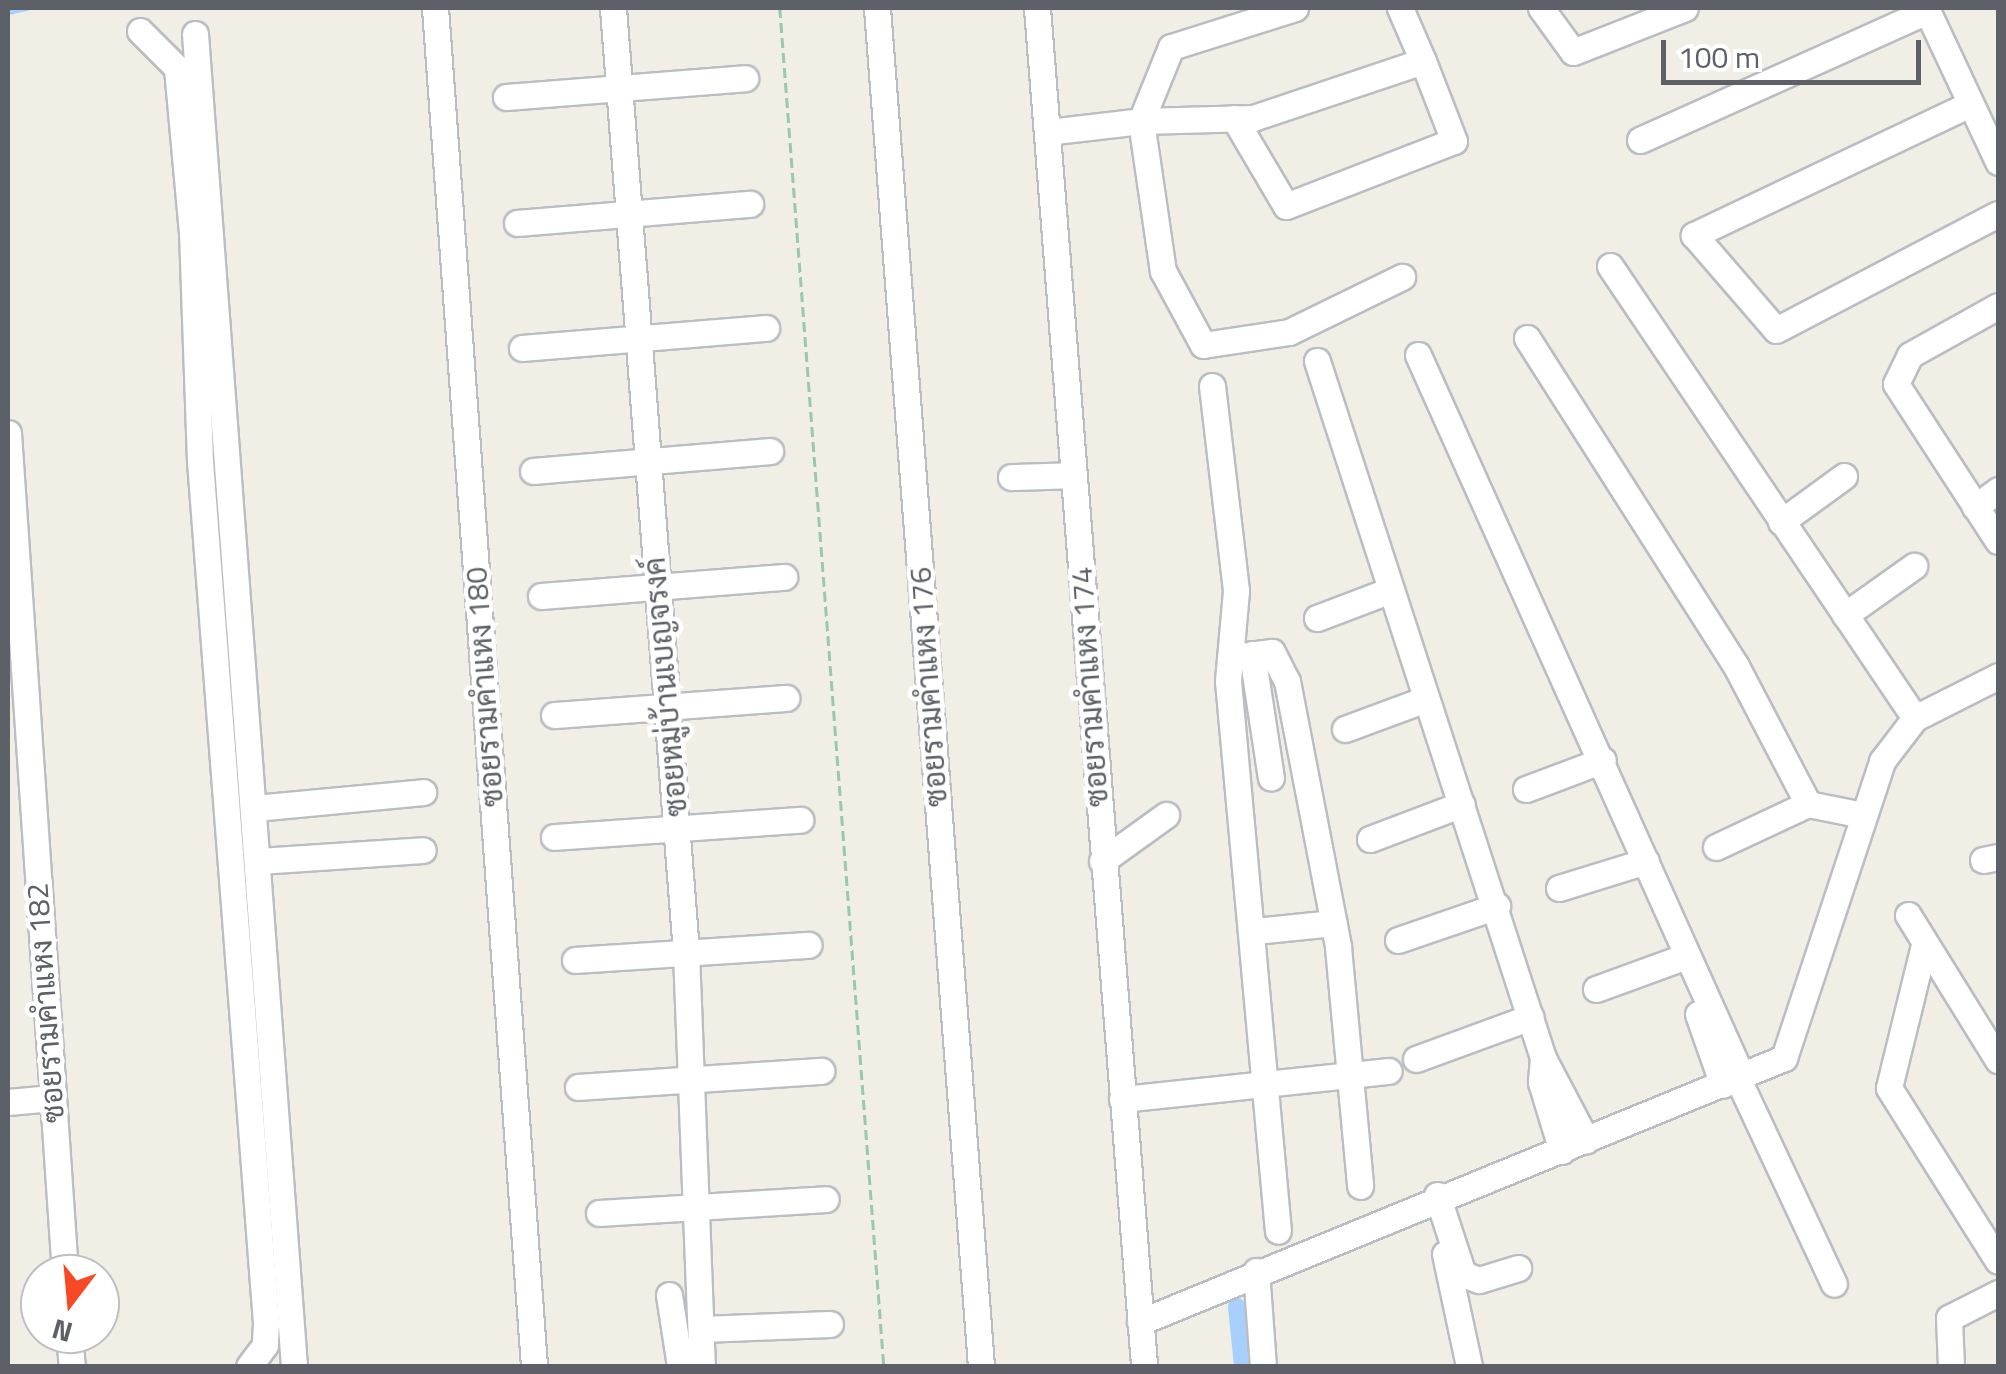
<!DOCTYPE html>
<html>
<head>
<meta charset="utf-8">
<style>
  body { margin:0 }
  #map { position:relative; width:2006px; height:1374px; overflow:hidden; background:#f1efe5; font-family:"Titillium Web",Sarabun,sans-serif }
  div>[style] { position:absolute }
  .stream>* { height:5px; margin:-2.5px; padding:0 2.5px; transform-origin:2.5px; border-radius:2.5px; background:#a7d0ff }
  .canal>* { height:18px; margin:-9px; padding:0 9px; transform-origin:9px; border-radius:9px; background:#a7d0ff }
  .path>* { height:2.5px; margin-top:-1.25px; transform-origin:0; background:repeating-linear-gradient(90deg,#97c9aa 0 10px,transparent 0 15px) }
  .roads { filter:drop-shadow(2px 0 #babdc2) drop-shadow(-2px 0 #babdc2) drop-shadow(0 2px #babdc2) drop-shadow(0 -2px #babdc2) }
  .minor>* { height:25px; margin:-12.5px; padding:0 12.5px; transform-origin:12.5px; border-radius:12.5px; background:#fff }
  span { translate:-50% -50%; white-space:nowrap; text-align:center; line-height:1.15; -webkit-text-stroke:9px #fff; paint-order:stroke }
  .street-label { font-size:30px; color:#5d6067 }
  .frame { position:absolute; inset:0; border:10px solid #5d6067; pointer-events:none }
  .north { position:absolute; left:20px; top:1254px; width:100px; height:100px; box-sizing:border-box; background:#fff; border:2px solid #bebfc2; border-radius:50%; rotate:196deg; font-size:28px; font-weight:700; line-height:40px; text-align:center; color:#5d6067 }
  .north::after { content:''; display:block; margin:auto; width:35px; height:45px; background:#f74925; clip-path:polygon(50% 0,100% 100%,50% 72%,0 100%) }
  .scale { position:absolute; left:1661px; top:40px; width:260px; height:45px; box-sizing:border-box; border:5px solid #5d6067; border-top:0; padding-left:12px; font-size:30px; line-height:35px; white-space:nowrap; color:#5d6067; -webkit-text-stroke:8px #fff; paint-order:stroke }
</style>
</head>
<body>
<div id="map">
  <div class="stream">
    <div style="left:8px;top:12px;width:19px;rotate:-12deg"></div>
  </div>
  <div class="canal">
    <div style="left:1237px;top:1307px;width:59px;rotate:84.2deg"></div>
  </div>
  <div class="path">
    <div style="left:780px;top:8px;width:1362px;rotate:85.62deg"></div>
  </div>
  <div class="roads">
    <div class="minor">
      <div style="left:435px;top:8px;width:1362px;rotate:85.83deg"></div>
      <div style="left:613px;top:8px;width:947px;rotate:85.58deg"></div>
      <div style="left:686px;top:952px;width:414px;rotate:87.8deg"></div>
      <div style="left:877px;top:8px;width:1362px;rotate:85.62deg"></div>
      <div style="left:1037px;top:8px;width:1362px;rotate:85.49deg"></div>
      <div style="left:1295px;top:8px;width:130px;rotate:162.5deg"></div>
      <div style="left:1171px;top:47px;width:80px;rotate:112.1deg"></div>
      <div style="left:1141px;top:121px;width:112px;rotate:-1.5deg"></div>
      <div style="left:1253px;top:118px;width:179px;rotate:-18.5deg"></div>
      <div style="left:1423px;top:61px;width:58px;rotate:-113.5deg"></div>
      <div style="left:1541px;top:8px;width:54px;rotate:54deg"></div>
      <div style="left:1573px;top:52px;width:120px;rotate:-21.4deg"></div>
      <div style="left:1926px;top:8px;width:170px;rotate:64.9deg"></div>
      <div style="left:140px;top:31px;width:52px;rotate:45deg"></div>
      <div style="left:177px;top:68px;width:165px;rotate:84.8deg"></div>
      <div style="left:192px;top:232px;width:229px;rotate:88deg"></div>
      <div style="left:200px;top:461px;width:865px;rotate:85.62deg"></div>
      <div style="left:266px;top:1323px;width:22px;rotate:93deg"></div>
      <div style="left:265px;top:1345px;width:26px;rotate:127deg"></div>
      <div style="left:195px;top:34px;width:1336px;rotate:85.75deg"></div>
      <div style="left:506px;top:97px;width:240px;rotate:-4.5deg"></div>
      <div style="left:1970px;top:104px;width:306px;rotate:154.6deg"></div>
      <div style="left:1694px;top:235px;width:125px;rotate:49.2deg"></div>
      <div style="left:1776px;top:330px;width:250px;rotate:-27.6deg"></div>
      <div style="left:1234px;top:118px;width:102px;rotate:59.4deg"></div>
      <div style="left:1286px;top:206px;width:180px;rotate:-21.2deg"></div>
      <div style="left:1454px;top:141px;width:86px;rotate:-111.2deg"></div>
      <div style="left:1048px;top:132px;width:94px;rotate:-6.7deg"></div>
      <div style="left:1141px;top:121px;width:152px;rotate:81.7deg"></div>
      <div style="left:1163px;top:271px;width:84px;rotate:61.6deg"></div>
      <div style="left:1203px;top:345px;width:87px;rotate:-8.6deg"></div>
      <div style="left:1289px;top:332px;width:126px;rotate:-26deg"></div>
      <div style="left:1640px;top:140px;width:315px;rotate:-24.2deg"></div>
      <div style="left:517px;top:223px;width:234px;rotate:-4.7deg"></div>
      <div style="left:1610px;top:266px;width:545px;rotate:55.99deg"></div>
      <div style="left:1998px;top:306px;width:101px;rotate:150.9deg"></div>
      <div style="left:1910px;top:355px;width:32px;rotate:116deg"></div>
      <div style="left:1896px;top:384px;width:187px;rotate:57deg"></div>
      <div style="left:1527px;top:338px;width:389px;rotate:57.5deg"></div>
      <div style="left:1736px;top:666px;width:156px;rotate:62.4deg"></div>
      <div style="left:1808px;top:804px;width:56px;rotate:11.3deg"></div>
      <div style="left:522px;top:348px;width:245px;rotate:-4.7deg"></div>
      <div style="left:1418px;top:355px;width:791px;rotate:65.83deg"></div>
      <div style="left:1317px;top:361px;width:733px;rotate:72.03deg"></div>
      <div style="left:1543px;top:1058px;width:93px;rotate:62.3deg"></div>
      <div style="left:1212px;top:386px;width:206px;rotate:83.3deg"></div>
      <div style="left:1236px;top:591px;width:90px;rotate:95.1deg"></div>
      <div style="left:1228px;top:681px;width:552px;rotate:84.81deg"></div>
      <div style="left:8px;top:433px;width:843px;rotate:86.12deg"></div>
      <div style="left:533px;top:471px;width:238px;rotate:-4.8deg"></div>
      <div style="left:1011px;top:477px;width:62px;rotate:-1.8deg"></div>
      <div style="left:1975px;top:507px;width:29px;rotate:-36deg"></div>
      <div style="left:1781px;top:522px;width:78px;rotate:-36.1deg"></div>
      <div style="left:541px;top:596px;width:244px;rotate:-4.5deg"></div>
      <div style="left:1845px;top:615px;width:85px;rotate:-35.4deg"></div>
      <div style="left:1317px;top:618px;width:76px;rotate:-20.8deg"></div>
      <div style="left:1252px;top:654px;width:125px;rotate:81.3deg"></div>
      <div style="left:1235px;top:657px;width:37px;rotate:-8deg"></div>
      <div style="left:1272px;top:652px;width:33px;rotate:63deg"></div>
      <div style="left:1287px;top:681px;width:271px;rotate:79.1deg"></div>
      <div style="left:1338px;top:947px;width:240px;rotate:84.7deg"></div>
      <div style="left:554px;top:715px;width:233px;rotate:-4.2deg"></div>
      <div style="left:1345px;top:729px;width:86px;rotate:-20.3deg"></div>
      <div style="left:1526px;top:789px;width:82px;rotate:-20.6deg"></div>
      <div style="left:255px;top:808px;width:169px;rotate:-5.4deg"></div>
      <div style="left:554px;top:837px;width:247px;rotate:-4deg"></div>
      <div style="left:1370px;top:839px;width:98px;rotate:-20.8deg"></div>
      <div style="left:1716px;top:847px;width:102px;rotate:-25.1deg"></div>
      <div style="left:1983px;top:860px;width:15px;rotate:-11deg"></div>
      <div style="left:259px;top:861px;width:164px;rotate:-3.8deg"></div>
      <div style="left:1102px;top:861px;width:79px;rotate:-35.7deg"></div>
      <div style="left:1559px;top:888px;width:91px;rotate:-17.2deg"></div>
      <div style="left:1908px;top:915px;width:171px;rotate:58.2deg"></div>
      <div style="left:1255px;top:931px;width:79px;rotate:-5.8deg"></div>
      <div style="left:1398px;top:940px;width:105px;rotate:-19deg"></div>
      <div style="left:1924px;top:945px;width:147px;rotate:103.8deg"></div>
      <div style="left:1889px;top:1088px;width:204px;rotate:57.8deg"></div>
      <div style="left:575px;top:960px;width:234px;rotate:-3.7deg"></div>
      <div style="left:1596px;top:989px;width:94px;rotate:-20deg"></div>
      <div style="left:1698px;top:1014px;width:75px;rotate:70.6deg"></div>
      <div style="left:1543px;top:1058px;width:24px;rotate:95deg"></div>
      <div style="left:1541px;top:1082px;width:72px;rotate:73.1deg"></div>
      <div style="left:1416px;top:1059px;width:122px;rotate:-20.1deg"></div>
      <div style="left:1738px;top:1079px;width:226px;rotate:64.9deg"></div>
      <div style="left:578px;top:1087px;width:244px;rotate:-3.8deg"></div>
      <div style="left:1122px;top:1099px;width:268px;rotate:-6deg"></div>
      <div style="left:8px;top:1102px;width:44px;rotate:-5.2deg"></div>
      <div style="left:1437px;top:1195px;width:83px;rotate:71.8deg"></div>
      <div style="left:1463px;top:1274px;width:17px;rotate:21deg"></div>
      <div style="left:1479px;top:1280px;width:41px;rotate:-17.1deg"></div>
      <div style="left:599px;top:1213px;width:227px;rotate:-3.5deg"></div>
      <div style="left:1445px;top:1254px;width:115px;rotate:77.9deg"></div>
      <div style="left:1256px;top:1271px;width:95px;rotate:85.8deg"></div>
      <div style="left:669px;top:1295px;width:72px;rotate:81.2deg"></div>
      <div style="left:1140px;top:1322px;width:696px;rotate:-22.29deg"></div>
      <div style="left:1784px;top:1058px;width:313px;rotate:-71.7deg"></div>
      <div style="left:1882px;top:761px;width:54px;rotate:-52.5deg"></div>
      <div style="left:1915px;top:718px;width:93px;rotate:-26.8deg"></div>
      <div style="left:701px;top:1329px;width:129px;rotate:-2.2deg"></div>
      <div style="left:69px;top:1334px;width:32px;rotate:85deg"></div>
      <div style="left:1951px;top:1366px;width:48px;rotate:-92.4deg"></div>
      <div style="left:1949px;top:1318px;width:55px;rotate:-27deg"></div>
    </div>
  </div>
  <div class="street-label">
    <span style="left:484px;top:687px;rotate:-94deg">ซอยรามคำแหง 180</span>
    <span style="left:665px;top:687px;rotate:-95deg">ซอยหมู่บ้านเบญจรงค์</span>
    <span style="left:928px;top:687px;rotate:-94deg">ซอยรามคำแหง 176</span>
    <span style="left:1089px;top:687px;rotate:-94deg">ซอยรามคำแหง 174</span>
    <span style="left:45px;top:1003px;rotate:-94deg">ซอยรามคำแหง 182</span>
  </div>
  <div class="frame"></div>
  <div class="north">N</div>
  <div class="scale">100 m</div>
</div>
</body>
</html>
